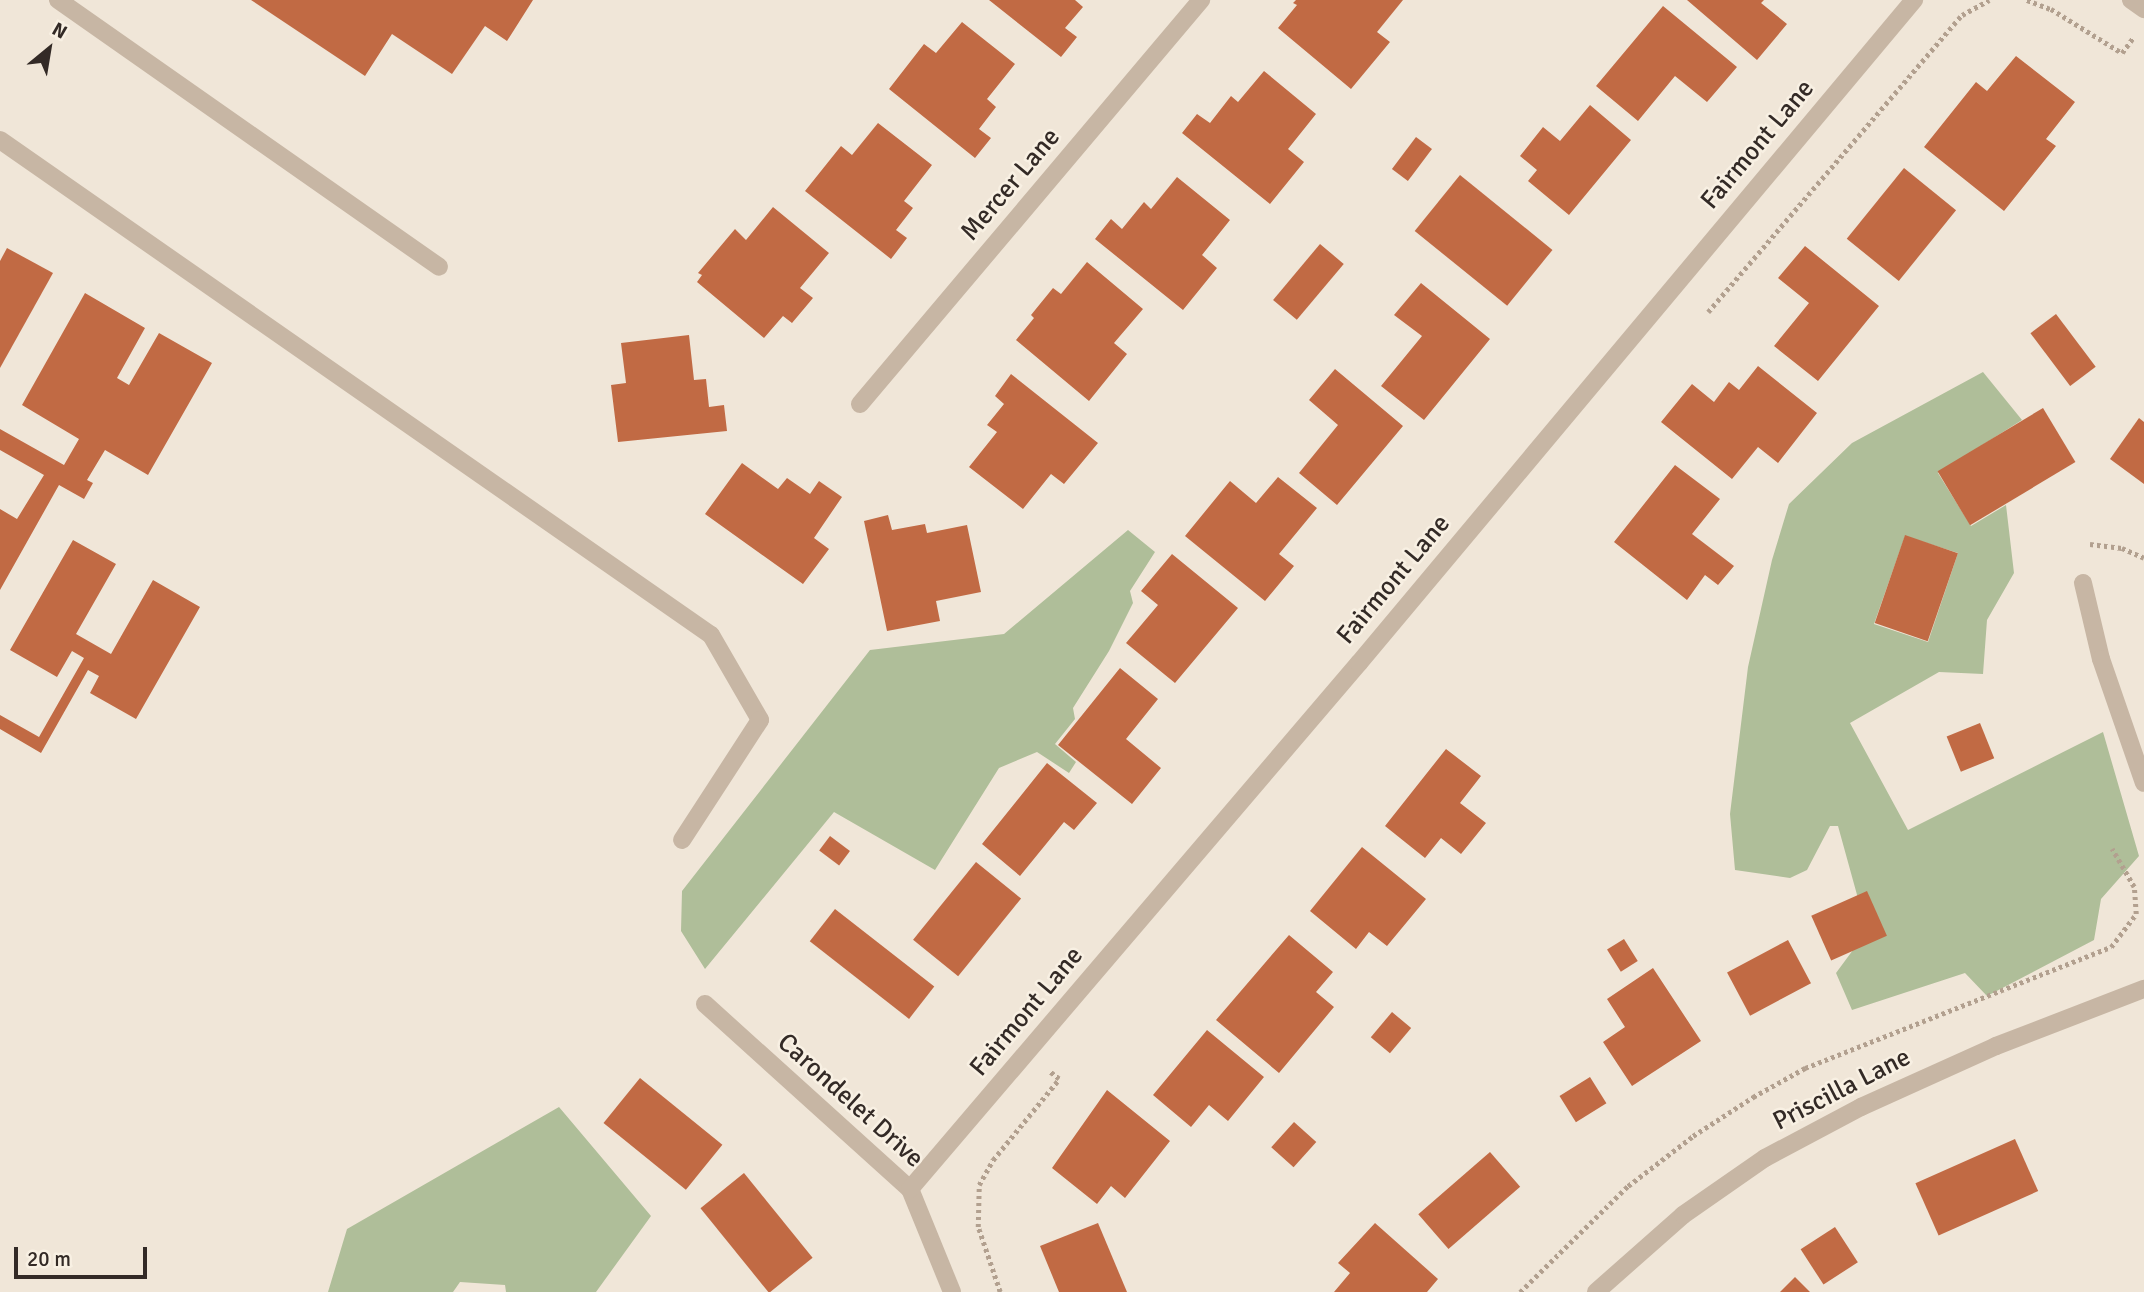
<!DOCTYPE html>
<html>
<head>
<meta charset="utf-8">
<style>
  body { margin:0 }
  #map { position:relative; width:2144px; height:1292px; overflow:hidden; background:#f0e6d8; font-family:Signika,sans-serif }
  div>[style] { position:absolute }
  .green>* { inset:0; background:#afbe99 }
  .building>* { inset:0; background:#c16a44; transform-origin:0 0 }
  .path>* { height:4.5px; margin-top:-2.25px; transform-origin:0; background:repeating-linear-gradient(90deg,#b2a08f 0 3.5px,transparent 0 7px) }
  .minor>* { height:18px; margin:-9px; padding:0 9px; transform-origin:9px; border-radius:9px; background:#c7b6a4 }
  span { translate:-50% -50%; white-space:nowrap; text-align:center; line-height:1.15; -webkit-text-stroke:5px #f8f0e3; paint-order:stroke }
  .street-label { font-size:26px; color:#332a26 }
  .north { position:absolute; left:14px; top:14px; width:70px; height:70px; -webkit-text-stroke:5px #f8f0e3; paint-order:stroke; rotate:30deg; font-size:19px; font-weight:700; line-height:28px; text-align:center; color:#332a26 }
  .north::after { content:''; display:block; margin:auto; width:24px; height:32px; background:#332a26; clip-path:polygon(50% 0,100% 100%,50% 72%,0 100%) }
  .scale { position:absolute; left:14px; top:1247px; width:133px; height:32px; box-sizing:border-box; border:4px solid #332a26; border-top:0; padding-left:9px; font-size:21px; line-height:24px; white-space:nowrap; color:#332a26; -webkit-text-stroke:5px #f8f0e3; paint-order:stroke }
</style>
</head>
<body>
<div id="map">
  <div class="green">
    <div style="clip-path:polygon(evenodd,1983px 372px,2022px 420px,1938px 473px,1971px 526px,2006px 505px,2014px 573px,1987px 620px,1983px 674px,1939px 672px,1850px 723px,1908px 830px,2103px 732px,2139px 856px,2101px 899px,2094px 940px,1987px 996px,1965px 973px,1852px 1010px,1836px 973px,1867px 931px,1838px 826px,1830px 826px,1807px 870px,1790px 878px,1735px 870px,1730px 814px,1748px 667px,1772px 560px,1789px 504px,1852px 443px,1983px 372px,1905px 536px,1958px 553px,1928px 642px,1874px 624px,1905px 536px)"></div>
    <div style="clip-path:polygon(1128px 530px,1155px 552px,1130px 591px,1133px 603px,1109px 651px,1073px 708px,1075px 719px,1055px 744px,1076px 762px,1069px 773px,1037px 752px,999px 768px,935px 870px,834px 812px,705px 969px,681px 931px,682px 891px,870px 650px,1004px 634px)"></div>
    <div style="clip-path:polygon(559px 1107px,651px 1216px,596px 1292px,506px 1292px,505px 1285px,460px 1282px,453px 1292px,328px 1292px,347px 1229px)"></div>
  </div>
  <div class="building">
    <div style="clip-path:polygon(251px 0,533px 0,507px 41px,485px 26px,452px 74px,392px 34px,365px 76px)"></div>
    <div style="clip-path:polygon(989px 0,1075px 0,1083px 7px,1065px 28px,1077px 37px,1061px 57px)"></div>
    <div style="clip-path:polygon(1296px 0,1403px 0,1377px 32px,1390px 42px,1351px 89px,1278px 28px,1297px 5px,1293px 3px)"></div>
    <div style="clip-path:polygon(1687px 0,1764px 0,1761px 3px,1787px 24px,1757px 60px)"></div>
    <div style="clip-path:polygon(1663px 6px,1737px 67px,1707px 102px,1675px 76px,1638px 121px,1596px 86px)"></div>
    <div style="clip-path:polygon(962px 22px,1015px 64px,987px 99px,996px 107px,979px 129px,991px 138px,975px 158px,889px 89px,924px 44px,936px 53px)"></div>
    <div style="clip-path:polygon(2016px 56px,2075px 102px,2046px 139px,2056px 146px,2004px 211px,1924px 147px,1976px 82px,1987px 91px)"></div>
    <div style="clip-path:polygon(1264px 71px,1316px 114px,1288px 149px,1304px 162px,1270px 204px,1182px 133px,1197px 114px,1210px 123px,1231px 96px,1238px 102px)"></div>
    <div style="clip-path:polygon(1590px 105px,1631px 140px,1569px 215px,1528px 181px,1537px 170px,1520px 156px,1543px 127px,1560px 141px)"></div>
    <div style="clip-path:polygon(878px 123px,932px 165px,904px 201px,913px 208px,896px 230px,907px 238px,891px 259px,805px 191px,841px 146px,852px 155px)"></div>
    <div style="left:1416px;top:137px;width:20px;height:40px;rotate:37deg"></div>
    <div style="left:1904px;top:168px;width:67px;height:91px;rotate:39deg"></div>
    <div style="left:1460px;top:175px;width:119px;height:72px;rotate:39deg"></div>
    <div style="clip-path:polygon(1177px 177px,1230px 220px,1202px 255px,1217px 268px,1183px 310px,1095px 239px,1111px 219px,1122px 229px,1144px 202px,1151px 209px)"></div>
    <div style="clip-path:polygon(773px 207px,829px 253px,800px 288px,813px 298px,792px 323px,783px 316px,764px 338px,697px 282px,702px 275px,698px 273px,735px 229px,746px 240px)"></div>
    <div style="left:1320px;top:244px;width:31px;height:73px;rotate:40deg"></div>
    <div style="clip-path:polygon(1805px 246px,1879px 306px,1818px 381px,1774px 346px,1809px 303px,1778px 278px)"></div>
    <div style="clip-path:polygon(7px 248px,53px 273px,0 368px,0 261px)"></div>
    <div style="clip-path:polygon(1087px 262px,1143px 309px,1114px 343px,1127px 354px,1089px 401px,1016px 340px,1034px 318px,1031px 315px,1053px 288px,1061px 294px)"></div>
    <div style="clip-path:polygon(1421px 283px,1490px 339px,1424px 420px,1381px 386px,1422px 336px,1394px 315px)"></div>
    <div style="clip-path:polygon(85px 293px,145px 328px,117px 378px,129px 385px,159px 333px,212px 363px,148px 475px,105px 450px,87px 480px,93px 483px,84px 499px,59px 485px,0 590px,0 509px,17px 519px,44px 475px,0 450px,0 429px,64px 465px,79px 439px,22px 405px)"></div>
    <div style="left:2056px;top:314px;width:66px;height:32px;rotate:53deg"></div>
    <div style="clip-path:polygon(689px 335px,694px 380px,706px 379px,709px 407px,724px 405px,727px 431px,618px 442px,611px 385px,626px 383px,621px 343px)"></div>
    <div style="clip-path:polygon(1758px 366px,1817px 413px,1778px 463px,1758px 447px,1732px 479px,1661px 422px,1692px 384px,1714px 402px,1729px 382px,1739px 390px)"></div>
    <div style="clip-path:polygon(1335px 369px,1403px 426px,1337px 505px,1299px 473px,1338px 425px,1309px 400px)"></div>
    <div style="clip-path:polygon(1011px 374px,1098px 443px,1064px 484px,1051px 474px,1023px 509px,969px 467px,997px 432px,987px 425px,1004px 404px,995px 396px)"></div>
    <div style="left:2043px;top:408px;width:63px;height:123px;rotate:59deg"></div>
    <div style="clip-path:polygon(2139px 418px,2144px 422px,2144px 484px,2110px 459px)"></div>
    <div style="clip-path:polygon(742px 463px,778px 489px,787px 478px,810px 494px,819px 481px,842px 497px,814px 538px,829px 549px,803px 584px,705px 514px)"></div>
    <div style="clip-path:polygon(1675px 465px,1720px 499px,1692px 534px,1734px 566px,1718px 585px,1705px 575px,1687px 600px,1614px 542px)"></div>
    <div style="clip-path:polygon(1278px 477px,1317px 508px,1279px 554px,1294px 566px,1265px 601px,1185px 536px,1230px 481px,1256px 503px)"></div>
    <div style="clip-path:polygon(888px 515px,892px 530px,925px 524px,927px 533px,967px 525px,981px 592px,936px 601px,940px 621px,887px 631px,864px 521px)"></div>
    <div style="left:1905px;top:535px;width:56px;height:93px;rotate:19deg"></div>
    <div style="clip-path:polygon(73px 540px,116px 564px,76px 634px,111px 654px,153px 580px,200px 607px,136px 719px,90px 693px,99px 676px,88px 670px,41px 753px,0 729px,0 715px,39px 737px,84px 658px,72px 651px,57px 677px,10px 650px)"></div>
    <div style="clip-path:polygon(1172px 554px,1238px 608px,1175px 683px,1126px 643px,1158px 605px,1141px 591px)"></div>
    <div style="clip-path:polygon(1120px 668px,1158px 699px,1126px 739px,1161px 768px,1132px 804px,1058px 745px)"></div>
    <div style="left:1980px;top:723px;width:38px;height:36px;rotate:68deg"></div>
    <div style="clip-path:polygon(1446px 749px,1481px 776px,1460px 803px,1486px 823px,1461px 854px,1441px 838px,1425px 858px,1385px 826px)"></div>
    <div style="clip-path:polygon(1047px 763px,1097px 803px,1074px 830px,1064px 822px,1020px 876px,982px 844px)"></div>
    <div style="left:830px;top:836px;width:25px;height:18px;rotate:37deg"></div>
    <div style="clip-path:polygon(1362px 847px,1426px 899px,1387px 946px,1369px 932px,1356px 949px,1310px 911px)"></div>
    <div style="left:976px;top:862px;width:58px;height:100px;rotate:39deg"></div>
    <div style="left:1867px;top:891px;width:49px;height:61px;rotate:66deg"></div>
    <div style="left:835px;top:909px;width:126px;height:41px;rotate:38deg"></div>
    <div style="clip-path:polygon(1289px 935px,1333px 972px,1316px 992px,1334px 1007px,1279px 1073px,1216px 1020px)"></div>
    <div style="left:1624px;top:939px;width:26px;height:20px;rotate:58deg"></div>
    <div style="left:1788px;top:940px;width:49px;height:69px;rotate:62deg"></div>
    <div style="clip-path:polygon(1653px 968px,1701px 1041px,1632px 1086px,1603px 1042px,1625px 1027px,1607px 999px)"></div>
    <div style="left:1392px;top:1012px;width:25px;height:33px;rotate:40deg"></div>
    <div style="clip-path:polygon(1207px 1030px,1264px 1077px,1228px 1121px,1209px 1105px,1191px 1127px,1153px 1095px)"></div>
    <div style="left:1590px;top:1077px;width:31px;height:36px;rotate:58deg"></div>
    <div style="left:640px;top:1078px;width:106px;height:58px;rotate:39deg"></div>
    <div style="clip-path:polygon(1107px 1090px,1170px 1141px,1125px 1198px,1111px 1186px,1097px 1204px,1052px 1168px)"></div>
    <div style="left:1294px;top:1122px;width:30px;height:34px;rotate:42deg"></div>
    <div style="left:2015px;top:1139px;width:57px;height:109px;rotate:66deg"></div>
    <div style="left:1490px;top:1152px;width:46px;height:95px;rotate:49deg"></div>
    <div style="left:744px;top:1173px;width:109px;height:56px;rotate:51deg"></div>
    <div style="clip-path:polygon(1098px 1223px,1127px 1292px,1059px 1292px,1040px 1246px)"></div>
    <div style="clip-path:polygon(1375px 1223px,1438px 1279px,1427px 1292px,1334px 1292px,1350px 1273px,1338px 1263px)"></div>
    <div style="left:1835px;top:1227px;width:42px;height:41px;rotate:57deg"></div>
    <div style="clip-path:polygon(1795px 1277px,1810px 1292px,1780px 1292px)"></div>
  </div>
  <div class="path">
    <div style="left:2027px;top:0;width:26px;rotate:21deg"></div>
    <div style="left:2051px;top:9px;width:84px;rotate:31.8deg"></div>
    <div style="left:2122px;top:53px;width:19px;rotate:-54deg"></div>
    <div style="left:1708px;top:312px;width:391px;rotate:-49.5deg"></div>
    <div style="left:1962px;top:15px;width:31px;rotate:-29deg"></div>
    <div style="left:2090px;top:544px;width:32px;rotate:7deg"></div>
    <div style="left:2122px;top:548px;width:24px;rotate:24deg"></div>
    <div style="left:1000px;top:1292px;width:69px;rotate:-108.7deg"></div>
    <div style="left:978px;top:1227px;width:42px;rotate:-88.6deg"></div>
    <div style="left:979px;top:1185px;width:29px;rotate:-61deg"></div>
    <div style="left:993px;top:1160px;width:104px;rotate:-50.8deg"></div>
    <div style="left:1059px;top:1079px;width:11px;rotate:-142deg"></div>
    <div style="left:1520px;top:1292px;width:151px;rotate:-44.5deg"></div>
    <div style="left:1628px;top:1186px;width:82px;rotate:-37.6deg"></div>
    <div style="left:1693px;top:1136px;width:72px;rotate:-33deg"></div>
    <div style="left:1753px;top:1097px;width:60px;rotate:-29.1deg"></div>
    <div style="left:1805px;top:1068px;width:329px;rotate:-21.6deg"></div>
    <div style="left:2111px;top:947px;width:41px;rotate:-52.9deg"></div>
    <div style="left:2136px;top:914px;width:27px;rotate:-94deg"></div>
    <div style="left:2134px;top:887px;width:44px;rotate:-120.1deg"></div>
  </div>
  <div class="minor">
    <div style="left:58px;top:0;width:465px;rotate:35deg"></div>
    <div style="left:2131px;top:0;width:16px;rotate:35deg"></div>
    <div style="left:0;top:140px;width:866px;rotate:34.85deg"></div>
    <div style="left:711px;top:635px;width:98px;rotate:60deg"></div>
    <div style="left:760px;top:720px;width:143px;rotate:123deg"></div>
    <div style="left:860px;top:404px;width:529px;rotate:-49.83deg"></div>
    <div style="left:2083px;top:583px;width:78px;rotate:76.7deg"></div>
    <div style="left:2101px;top:659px;width:131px;rotate:70.9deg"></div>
    <div style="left:705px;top:1004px;width:276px;rotate:42.1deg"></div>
    <div style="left:910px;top:1189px;width:111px;rotate:67.8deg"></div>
    <div style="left:910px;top:1189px;width:692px;rotate:-49.52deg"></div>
    <div style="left:1359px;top:663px;width:865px;rotate:-50.07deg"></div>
    <div style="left:1596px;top:1292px;width:116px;rotate:-41.5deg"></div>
    <div style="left:1683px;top:1215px;width:100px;rotate:-34.8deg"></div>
    <div style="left:1765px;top:1158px;width:109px;rotate:-28deg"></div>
    <div style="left:1861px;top:1107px;width:148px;rotate:-24.3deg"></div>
    <div style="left:1996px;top:1046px;width:159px;rotate:-21.1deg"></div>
  </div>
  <div class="street-label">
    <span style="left:1758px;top:145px;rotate:-50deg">Fairmont Lane</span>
    <span style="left:1011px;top:185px;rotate:-50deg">Mercer Lane</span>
    <span style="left:1394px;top:580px;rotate:-50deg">Fairmont Lane</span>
    <span style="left:1027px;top:1012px;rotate:-50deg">Fairmont Lane</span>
    <span style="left:1842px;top:1090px;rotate:-27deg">Priscilla Lane</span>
    <span style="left:850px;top:1101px;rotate:42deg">Carondelet Drive</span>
  </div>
  <div class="north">N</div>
  <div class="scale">20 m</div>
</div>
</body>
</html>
